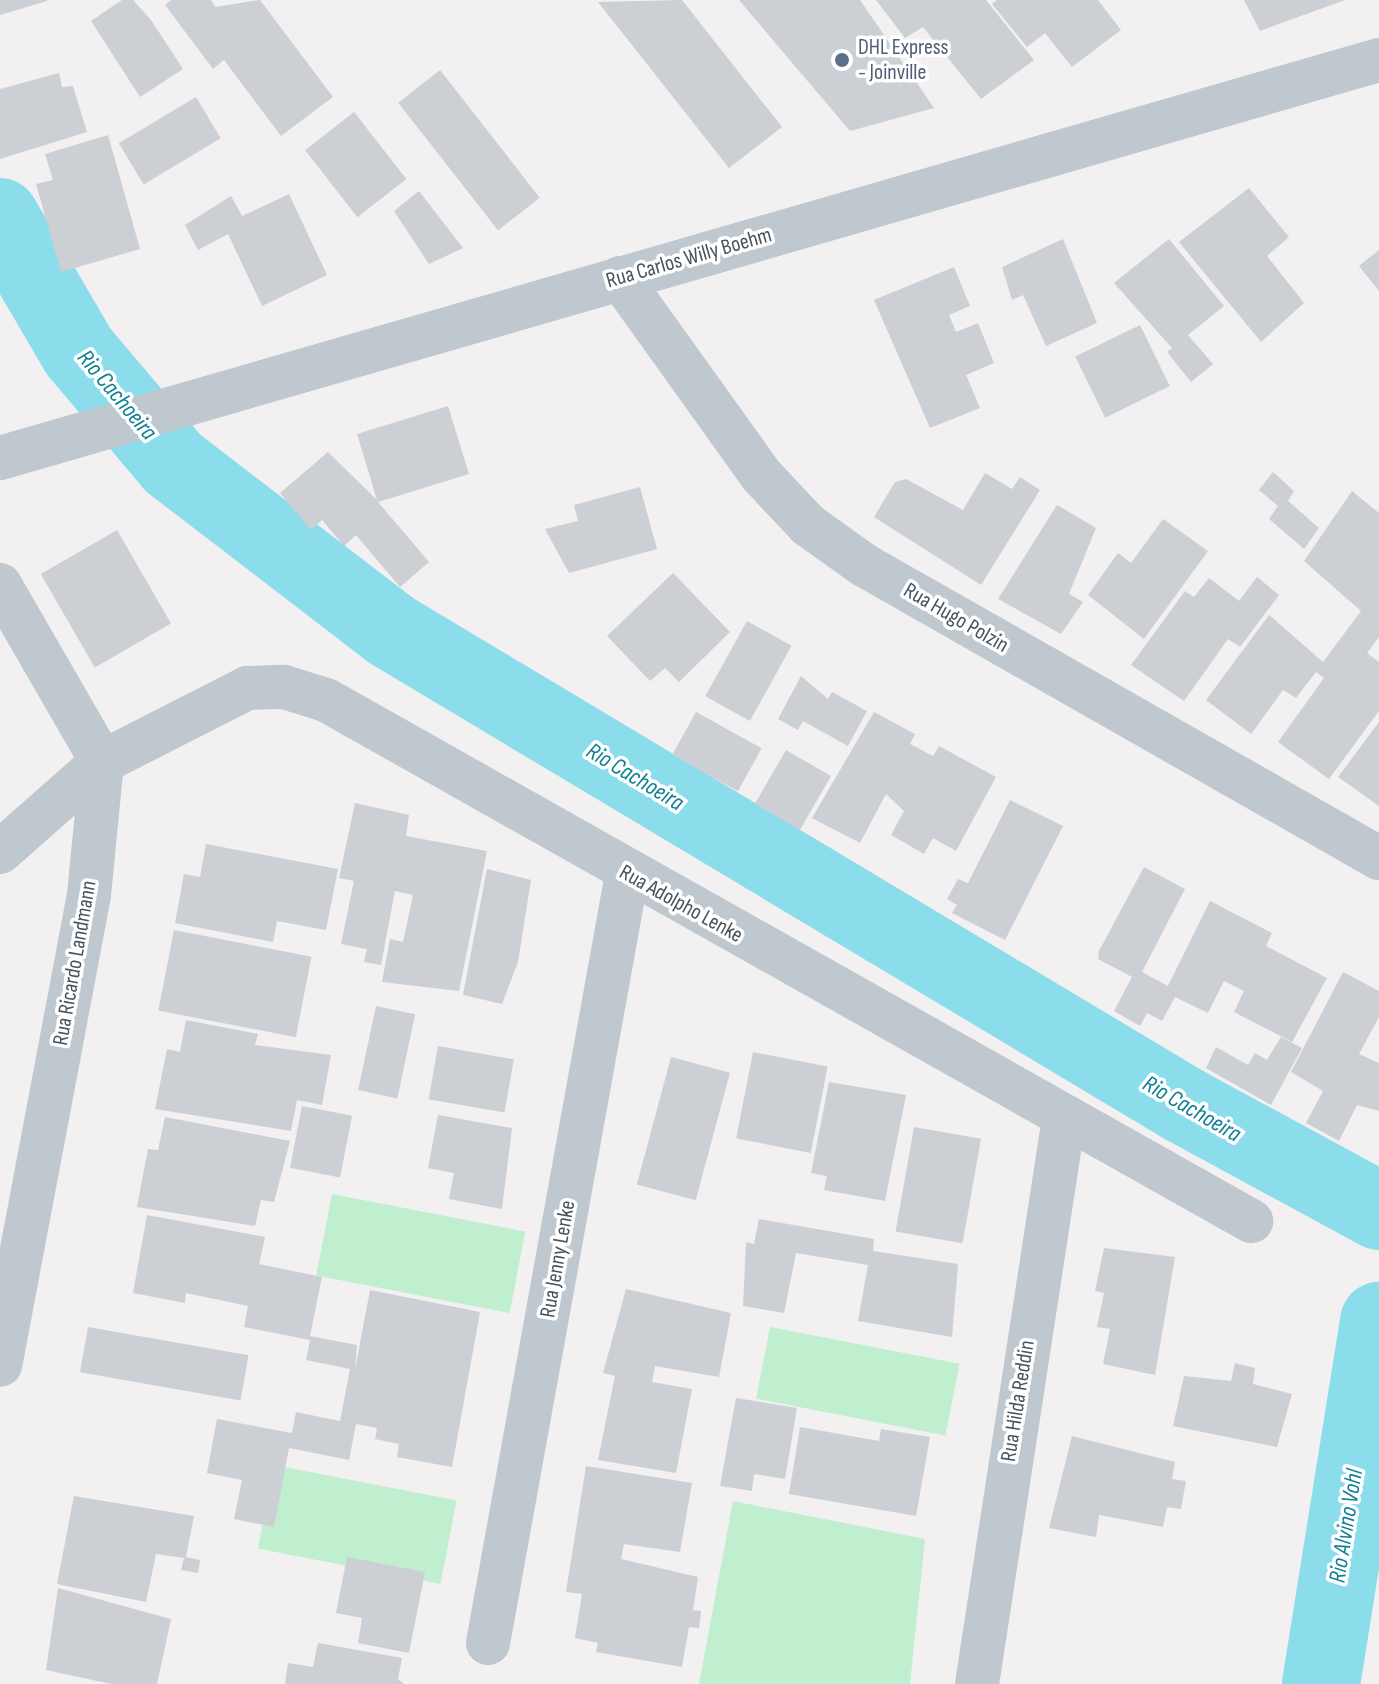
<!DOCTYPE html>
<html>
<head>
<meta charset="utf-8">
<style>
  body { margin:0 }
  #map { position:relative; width:1379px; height:1684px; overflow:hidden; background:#f2f0f0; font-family:"Sofia Sans Condensed",sans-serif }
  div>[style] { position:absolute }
  .green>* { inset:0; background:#bfefce; transform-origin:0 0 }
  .river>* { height:78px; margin:-39px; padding:0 39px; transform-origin:39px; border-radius:39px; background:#8cddeb }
  .building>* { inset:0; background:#cccfd4; transform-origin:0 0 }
  .minor>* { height:44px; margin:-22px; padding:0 22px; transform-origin:22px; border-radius:22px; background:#bec8ce }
  .dots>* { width:22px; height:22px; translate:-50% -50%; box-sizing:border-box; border:4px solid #fff; border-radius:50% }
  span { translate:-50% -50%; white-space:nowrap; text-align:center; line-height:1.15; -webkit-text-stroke:7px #fff; paint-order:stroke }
  .service-label { font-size:22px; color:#4e5e75 }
  .left { translate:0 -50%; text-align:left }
  .street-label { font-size:22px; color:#48545d }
  .water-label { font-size:24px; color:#0e8093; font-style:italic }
</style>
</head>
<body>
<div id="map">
  <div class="green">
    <div style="left:332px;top:1194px;width:197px;height:83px;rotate:11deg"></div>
    <div style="left:770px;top:1327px;width:193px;height:73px;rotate:11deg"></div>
    <div style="left:274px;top:1465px;width:186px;height:85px;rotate:11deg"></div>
    <div style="clip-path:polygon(733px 1501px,925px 1539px,910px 1684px,699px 1684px)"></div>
  </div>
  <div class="river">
    <div style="left:0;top:217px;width:156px;rotate:59.7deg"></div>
    <div style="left:79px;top:352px;width:145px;rotate:49.7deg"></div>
    <div style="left:173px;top:463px;width:276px;rotate:37.5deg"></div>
    <div style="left:392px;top:631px;width:923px;rotate:30.9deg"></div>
    <div style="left:1184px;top:1105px;width:222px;rotate:28.5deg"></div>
    <div style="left:1321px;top:1684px;width:368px;rotate:-80.9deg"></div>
  </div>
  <div class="building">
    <div style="clip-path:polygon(0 0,47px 0,47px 1px,0 15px)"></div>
    <div style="clip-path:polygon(122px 0,133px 0,151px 20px,183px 69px,140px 97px,91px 21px)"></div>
    <div style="clip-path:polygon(171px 0,211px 0,215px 7px,260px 0,333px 97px,281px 136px,224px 60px,213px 69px,165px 5px)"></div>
    <div style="clip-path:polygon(682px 0,782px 127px,729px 168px,598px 2px)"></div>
    <div style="clip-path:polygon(739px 0,860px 0,934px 108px,850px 131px)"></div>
    <div style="clip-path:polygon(876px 0,986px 0,1034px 60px,981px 99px,923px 27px,905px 38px)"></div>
    <div style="clip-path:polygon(997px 0,1098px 0,1121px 30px,1072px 67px,1045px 33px,1027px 47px,992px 4px)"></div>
    <div style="clip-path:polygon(1244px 0,1345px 0,1260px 31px)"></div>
    <div style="left:440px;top:70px;width:162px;height:53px;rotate:52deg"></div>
    <div style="clip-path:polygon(59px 73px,62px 87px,73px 86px,87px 132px,0 159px,0 89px)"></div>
    <div style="left:196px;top:97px;width:48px;height:90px;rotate:59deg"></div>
    <div style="left:354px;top:112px;width:85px;height:62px;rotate:52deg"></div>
    <div style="clip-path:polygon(108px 135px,140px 249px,61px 272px,36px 184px,53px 180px,45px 154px)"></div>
    <div style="clip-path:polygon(1249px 188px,1289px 237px,1267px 256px,1304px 303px,1261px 342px,1179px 242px)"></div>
    <div style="clip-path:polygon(419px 191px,463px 248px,429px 264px,394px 211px)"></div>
    <div style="clip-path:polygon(289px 194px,327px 275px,262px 306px,228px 234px,198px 250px,185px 225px,231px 196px,242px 216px)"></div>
    <div style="clip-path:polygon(1063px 239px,1097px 323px,1046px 346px,1023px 295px,1012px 300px,1002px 267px)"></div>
    <div style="clip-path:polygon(1169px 239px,1224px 306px,1188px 335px,1213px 364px,1191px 382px,1167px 352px,1172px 348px,1114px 283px)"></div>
    <div style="clip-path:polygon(1379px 250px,1379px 291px,1359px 266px)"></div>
    <div style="clip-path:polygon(954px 267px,970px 306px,949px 315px,956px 332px,978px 323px,994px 363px,966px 375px,980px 408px,930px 428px,874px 300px)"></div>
    <div style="left:1140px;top:325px;width:68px;height:72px;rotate:64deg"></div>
    <div style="clip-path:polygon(448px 406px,469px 474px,378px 502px,429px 562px,400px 587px,356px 535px,344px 546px,322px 520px,311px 530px,280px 493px,328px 452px,377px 500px,357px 434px)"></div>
    <div style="clip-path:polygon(1273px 472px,1294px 491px,1288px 501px,1319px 528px,1304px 549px,1269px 519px,1278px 506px,1259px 490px)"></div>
    <div style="clip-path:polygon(985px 473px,1012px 489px,1020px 477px,1040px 490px,981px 585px,874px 517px,895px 482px,906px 479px,963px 510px)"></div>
    <div style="clip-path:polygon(640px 487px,657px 549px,569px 573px,545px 529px,578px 521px,574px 505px)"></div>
    <div style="clip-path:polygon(1352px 491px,1379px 513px,1379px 637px,1367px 653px,1379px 662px,1379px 711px,1329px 779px,1278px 742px,1324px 678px,1316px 672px,1296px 698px,1283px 690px,1251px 734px,1206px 700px,1269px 615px,1323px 662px,1361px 611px,1304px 561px)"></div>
    <div style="clip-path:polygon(1057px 505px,1096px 528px,1069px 594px,1083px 602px,1061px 634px,998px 599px)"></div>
    <div style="clip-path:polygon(1163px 519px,1208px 551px,1144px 639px,1088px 595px,1118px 553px,1131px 563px)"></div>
    <div style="left:117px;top:530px;width:108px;height:88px;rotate:60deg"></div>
    <div style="clip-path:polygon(673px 573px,730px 632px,679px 682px,665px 668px,650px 681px,607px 636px)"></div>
    <div style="clip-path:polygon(1257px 577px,1279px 595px,1240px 647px,1228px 639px,1184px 701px,1131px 665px,1185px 591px,1194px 597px,1209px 578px,1239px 601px)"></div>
    <div style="left:747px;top:621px;width:51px;height:86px;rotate:29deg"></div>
    <div style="clip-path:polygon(801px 676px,828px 699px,832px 692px,867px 711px,848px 746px,803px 721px,798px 730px,778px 719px)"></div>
    <div style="left:696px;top:712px;width:75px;height:49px;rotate:29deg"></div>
    <div style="clip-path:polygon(874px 712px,915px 734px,910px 744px,933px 756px,939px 746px,996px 777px,956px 851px,933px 838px,924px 854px,891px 835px,904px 811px,886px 794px,860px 843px,812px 818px)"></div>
    <div style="clip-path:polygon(1379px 722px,1379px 806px,1338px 777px)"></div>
    <div style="left:786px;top:750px;width:52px;height:62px;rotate:30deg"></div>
    <div style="clip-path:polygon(1010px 800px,1063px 826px,1005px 940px,952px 913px,957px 905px,947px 899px,958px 879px,968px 883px)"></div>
    <div style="clip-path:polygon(355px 803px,409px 815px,406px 836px,487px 851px,459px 991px,382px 982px,390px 939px,403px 942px,413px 895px,395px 891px,381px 965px,364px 962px,367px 949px,341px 944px,354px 881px,339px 878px)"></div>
    <div style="clip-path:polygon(206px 844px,338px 869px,326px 930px,277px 921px,273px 942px,175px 923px,184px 874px,200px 877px)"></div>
    <div style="clip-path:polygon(1144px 867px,1185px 889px,1142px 972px,1168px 986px,1210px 901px,1272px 933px,1266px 946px,1327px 978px,1292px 1042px,1234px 1012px,1244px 991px,1224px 981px,1208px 1013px,1175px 997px,1162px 1021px,1147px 1013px,1140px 1026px,1114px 1011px,1132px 977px,1098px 959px,1099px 951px)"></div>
    <div style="clip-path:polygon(487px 869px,531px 880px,518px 962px,502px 1004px,463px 995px)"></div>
    <div style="left:174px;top:930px;width:140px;height:82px;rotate:11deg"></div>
    <div style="clip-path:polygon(1343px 972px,1379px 991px,1379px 1017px,1359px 1054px,1379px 1063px,1379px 1111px,1357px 1105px,1339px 1141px,1306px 1123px,1323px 1091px,1291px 1072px)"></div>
    <div style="left:376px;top:1006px;width:40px;height:86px;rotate:12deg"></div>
    <div style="clip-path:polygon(186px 1020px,258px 1034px,255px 1045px,331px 1055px,322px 1105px,297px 1100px,291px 1131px,155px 1109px,167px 1049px,180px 1052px)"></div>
    <div style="clip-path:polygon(1281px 1037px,1302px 1048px,1271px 1105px,1206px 1068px,1216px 1047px,1248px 1065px,1255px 1053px,1267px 1060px)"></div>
    <div style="left:438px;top:1046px;width:77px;height:54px;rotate:10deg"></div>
    <div style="left:753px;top:1052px;width:76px;height:88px;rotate:11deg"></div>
    <div style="left:671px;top:1057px;width:61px;height:132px;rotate:15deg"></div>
    <div style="clip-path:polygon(829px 1082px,906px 1095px,885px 1201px,824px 1190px,827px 1176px,811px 1173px)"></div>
    <div style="left:302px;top:1106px;width:51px;height:63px;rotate:11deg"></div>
    <div style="clip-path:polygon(438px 1115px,512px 1128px,502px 1209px,449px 1199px,454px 1173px,428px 1168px)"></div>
    <div style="clip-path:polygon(165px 1117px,290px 1141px,274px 1202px,261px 1200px,255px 1226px,137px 1207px,148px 1149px,158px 1150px)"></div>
    <div style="left:914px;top:1127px;width:68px;height:106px;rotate:10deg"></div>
    <div style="clip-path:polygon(147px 1215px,265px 1237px,259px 1264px,322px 1277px,310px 1336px,357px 1345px,355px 1370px,370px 1290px,480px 1312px,452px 1467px,397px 1457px,399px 1444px,375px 1439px,377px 1428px,356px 1424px,349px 1460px,289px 1448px,274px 1527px,234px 1519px,242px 1480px,207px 1473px,217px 1419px,292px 1433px,296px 1412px,340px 1421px,350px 1369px,306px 1360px,310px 1340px,244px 1327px,248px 1306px,186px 1293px,185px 1303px,133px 1293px)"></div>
    <div style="clip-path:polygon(759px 1219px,874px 1239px,873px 1251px,958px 1264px,952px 1337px,858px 1321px,868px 1265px,796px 1253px,784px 1313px,743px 1306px,746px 1242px,754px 1244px)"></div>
    <div style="clip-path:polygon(1104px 1248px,1175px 1257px,1155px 1375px,1103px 1364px,1110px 1329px,1097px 1327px,1104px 1293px,1095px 1291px)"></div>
    <div style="clip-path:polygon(626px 1289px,731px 1313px,719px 1377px,655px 1366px,652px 1382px,692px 1389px,676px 1473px,598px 1460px,615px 1376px,603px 1373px)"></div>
    <div style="left:88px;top:1327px;width:163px;height:46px;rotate:10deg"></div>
    <div style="clip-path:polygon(1235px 1363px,1255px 1368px,1253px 1384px,1292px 1394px,1277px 1447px,1173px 1426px,1184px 1376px,1231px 1381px)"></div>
    <div style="clip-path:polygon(736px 1398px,797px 1408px,785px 1479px,754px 1474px,752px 1491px,720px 1486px)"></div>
    <div style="clip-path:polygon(800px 1427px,879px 1441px,881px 1429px,930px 1437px,916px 1516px,789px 1494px)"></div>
    <div style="clip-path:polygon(1072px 1436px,1175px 1462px,1172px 1479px,1186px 1481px,1181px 1509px,1167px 1507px,1163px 1527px,1099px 1515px,1096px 1537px,1049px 1528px)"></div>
    <div style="clip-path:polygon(586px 1466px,692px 1483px,680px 1552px,624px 1544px,621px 1559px,698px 1577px,693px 1610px,701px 1611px,699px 1628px,689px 1627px,682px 1667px,596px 1652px,598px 1643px,575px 1638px,582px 1594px,566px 1592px)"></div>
    <div style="clip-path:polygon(74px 1496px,194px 1516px,186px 1557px,200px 1560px,198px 1573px,181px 1570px,184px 1558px,156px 1554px,146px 1602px,57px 1584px)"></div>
    <div style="clip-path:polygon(347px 1557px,425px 1572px,409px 1653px,358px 1643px,362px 1618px,336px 1613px)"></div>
    <div style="clip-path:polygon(58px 1588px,171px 1619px,157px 1684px,111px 1684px,46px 1670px)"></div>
    <div style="clip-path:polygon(318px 1643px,402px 1658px,398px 1679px,404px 1684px,285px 1684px,288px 1663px,313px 1667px)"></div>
  </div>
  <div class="minor">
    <div style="left:620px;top:278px;width:242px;rotate:54.4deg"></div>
    <div style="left:761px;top:475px;width:69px;rotate:46.8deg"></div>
    <div style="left:808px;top:525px;width:69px;rotate:35.5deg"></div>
    <div style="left:864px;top:565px;width:593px;rotate:29.64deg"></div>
    <div style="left:0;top:458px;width:1435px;rotate:-16.1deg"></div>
    <div style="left:0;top:585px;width:204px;rotate:60deg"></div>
    <div style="left:102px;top:762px;width:134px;rotate:95.6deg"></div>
    <div style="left:89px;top:895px;width:478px;rotate:100.7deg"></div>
    <div style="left:0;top:852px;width:136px;rotate:-41.4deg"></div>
    <div style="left:102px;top:762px;width:163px;rotate:-27deg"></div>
    <div style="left:247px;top:688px;width:37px;rotate:-2deg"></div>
    <div style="left:284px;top:687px;width:44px;rotate:17.2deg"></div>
    <div style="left:326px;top:700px;width:1062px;rotate:29.39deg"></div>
    <div style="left:488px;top:1643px;width:781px;rotate:-79.75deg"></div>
    <div style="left:977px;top:1684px;width:573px;rotate:-81.26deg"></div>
  </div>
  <div class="dots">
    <div style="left:842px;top:60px;background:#5c6f8a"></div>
  </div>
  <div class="service-label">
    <span class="left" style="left:858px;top:60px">DHL Express<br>- Joinville</span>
  </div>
  <div class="street-label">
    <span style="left:689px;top:258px;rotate:-16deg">Rua Carlos Willy Boehm</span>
    <span style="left:956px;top:618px;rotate:30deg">Rua Hugo Polzin</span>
    <span style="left:681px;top:904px;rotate:29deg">Rua Adolpho Lenke</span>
    <span style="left:75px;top:963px;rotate:-80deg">Rua Ricardo Landmann</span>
    <span style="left:558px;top:1259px;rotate:-80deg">Rua Jenny Lenke</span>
    <span style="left:1018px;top:1401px;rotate:-81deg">Rua Hilda Reddin</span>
  </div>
  <div class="water-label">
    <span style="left:117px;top:395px;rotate:50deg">Rio Cachoeira</span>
    <span style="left:635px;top:777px;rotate:31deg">Rio Cachoeira</span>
    <span style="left:1192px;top:1109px;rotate:30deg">Rio Cachoeira</span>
    <span style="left:1346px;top:1526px;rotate:-81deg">Rio Alvino Vohl</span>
  </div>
</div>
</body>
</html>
